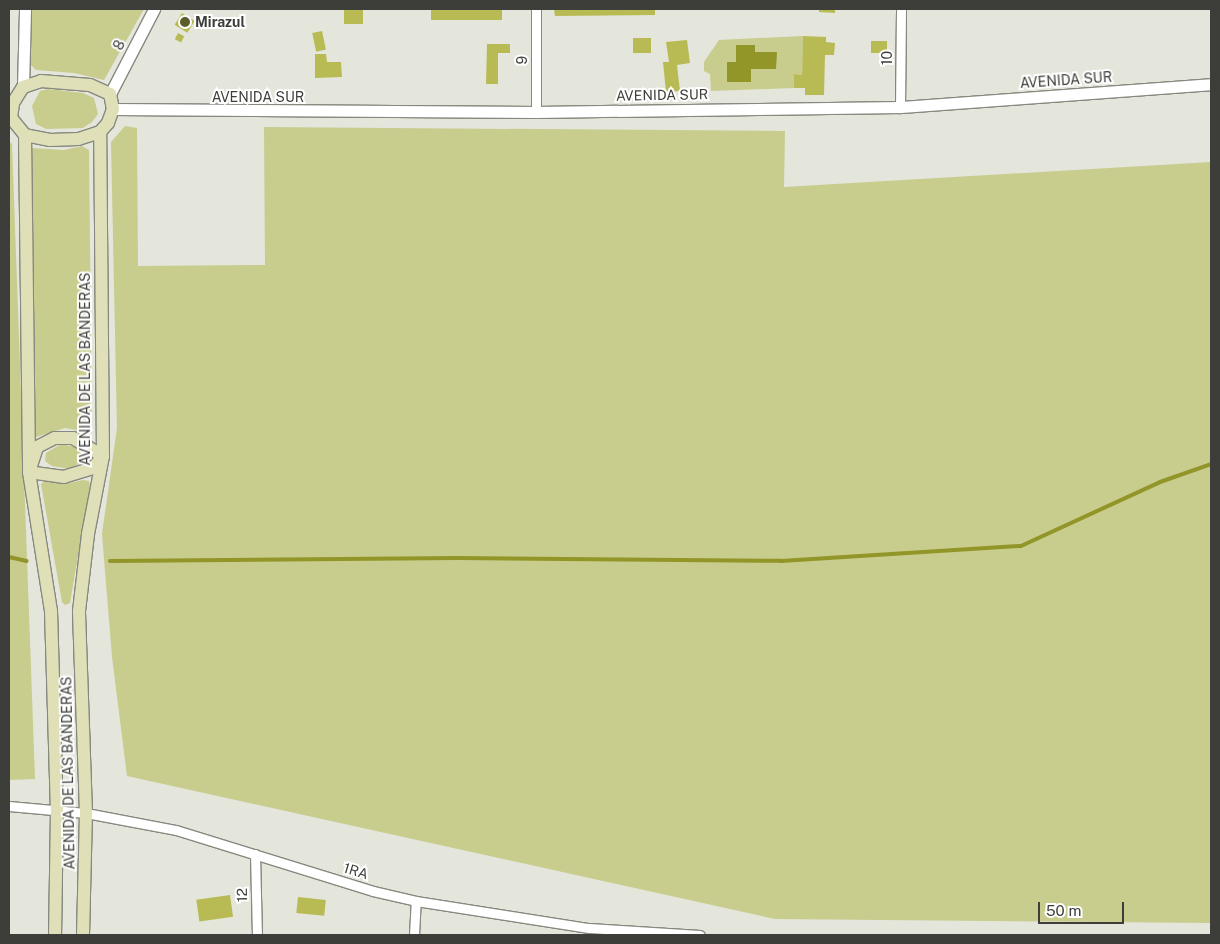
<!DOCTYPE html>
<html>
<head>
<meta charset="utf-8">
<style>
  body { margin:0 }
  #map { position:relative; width:1220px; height:944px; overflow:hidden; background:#e4e5db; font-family:"Public Sans",sans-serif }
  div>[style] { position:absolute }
  .green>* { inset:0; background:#c8cc8d }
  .water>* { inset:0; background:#929527 }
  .stream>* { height:4px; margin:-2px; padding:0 2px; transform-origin:2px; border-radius:2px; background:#929527 }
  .building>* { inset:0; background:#b8bb53; transform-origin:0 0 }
  .roads { filter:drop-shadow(1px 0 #87887f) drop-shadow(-1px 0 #87887f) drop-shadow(0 1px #87887f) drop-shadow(0 -1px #87887f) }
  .minor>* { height:9px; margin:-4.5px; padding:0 4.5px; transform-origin:4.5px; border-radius:4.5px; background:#fff }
  .tertiary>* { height:11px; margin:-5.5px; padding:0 5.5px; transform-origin:5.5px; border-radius:5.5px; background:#fff }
  .secondary>* { height:12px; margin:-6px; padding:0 6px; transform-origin:6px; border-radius:6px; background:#dfe0b8 }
  .dots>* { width:14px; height:14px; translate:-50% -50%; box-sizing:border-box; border:2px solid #fff; border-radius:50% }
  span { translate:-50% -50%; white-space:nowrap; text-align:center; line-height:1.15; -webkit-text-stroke:4px #fff; paint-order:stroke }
  .poi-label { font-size:14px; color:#3d3d3a; font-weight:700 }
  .left { translate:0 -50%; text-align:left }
  .street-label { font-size:14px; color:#3d3d3a }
  .frame { position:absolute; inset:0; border:10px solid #3d3d3a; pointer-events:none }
  .scale { position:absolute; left:1038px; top:902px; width:86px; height:22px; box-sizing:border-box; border:2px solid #3d3d3a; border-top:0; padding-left:6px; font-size:15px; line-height:18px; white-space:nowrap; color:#3d3d3a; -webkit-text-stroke:4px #fff; paint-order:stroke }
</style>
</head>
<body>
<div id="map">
  <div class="green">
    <div style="clip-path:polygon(32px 9px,144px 9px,104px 80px,74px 73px,36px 70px,30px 64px)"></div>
    <div style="clip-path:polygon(803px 36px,802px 75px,794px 74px,794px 88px,711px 91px,710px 74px,704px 71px,704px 62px,719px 40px)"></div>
    <div style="clip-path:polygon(48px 89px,83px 93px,94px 98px,98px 114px,92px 122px,83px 128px,46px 129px,36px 124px,32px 106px,40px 91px)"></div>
    <div style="clip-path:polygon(125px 126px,137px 128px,138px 266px,265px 265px,264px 127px,785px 131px,784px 187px,1211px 162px,1211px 923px,775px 919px,127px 776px,112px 657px,102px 534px,117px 428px,111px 142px)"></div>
    <div style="clip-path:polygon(9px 141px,12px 144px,35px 779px,9px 780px)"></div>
    <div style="clip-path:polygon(82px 146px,89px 150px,92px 433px,65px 428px,36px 437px,32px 148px,64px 150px)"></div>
    <div style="clip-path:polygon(61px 444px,80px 448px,83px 461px,70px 469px,52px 466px,45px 461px,46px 453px)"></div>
    <div style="clip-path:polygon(83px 480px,89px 481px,90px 486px,70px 603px,65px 605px,62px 602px,41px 484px,45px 481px,66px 484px)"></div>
  </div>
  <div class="water">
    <div style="clip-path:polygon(736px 45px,755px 45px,755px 52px,777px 52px,776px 69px,751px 69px,751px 82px,727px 82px,727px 62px,736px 62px)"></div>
  </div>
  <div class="stream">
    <div style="left:9px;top:557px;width:18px;rotate:13deg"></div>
    <div style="left:110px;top:561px;width:347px;rotate:-0.5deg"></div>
    <div style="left:457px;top:558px;width:324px;rotate:0.5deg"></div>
    <div style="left:781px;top:561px;width:240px;rotate:-3.6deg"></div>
    <div style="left:1021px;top:546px;width:153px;rotate:-24.7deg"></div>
    <div style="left:1160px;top:482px;width:54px;rotate:-19.4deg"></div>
  </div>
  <div class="building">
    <div style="left:431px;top:9px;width:71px;height:11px"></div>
    <div style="clip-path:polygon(554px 9px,655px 9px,655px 15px,555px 16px)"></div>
    <div style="clip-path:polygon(819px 9px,835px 9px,835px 13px,819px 12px)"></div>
    <div style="left:344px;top:10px;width:19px;height:14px"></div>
    <div style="left:182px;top:13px;width:15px;height:14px;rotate:32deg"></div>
    <div style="left:322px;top:31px;width:19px;height:10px;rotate:78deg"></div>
    <div style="left:178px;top:33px;width:7px;height:7px;rotate:27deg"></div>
    <div style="clip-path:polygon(803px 36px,826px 37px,826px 42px,835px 43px,834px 55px,825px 55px,824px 95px,805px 95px,805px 88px,794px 88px,794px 74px,802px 75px)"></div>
    <div style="left:633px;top:38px;width:18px;height:15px"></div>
    <div style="clip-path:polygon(687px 40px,690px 63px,677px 65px,680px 91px,666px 92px,663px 62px,669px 62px,666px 42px)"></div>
    <div style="left:871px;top:41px;width:16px;height:12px"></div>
    <div style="clip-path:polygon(487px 44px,510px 44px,510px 53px,498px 53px,498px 84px,486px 84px)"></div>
    <div style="clip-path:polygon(315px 54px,326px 54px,327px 62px,341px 62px,342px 77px,315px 78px)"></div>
    <div style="left:230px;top:895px;width:22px;height:34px;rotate:82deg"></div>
    <div style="left:298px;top:897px;width:28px;height:16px;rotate:6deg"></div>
  </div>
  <div class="roads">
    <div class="minor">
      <div style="left:536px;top:9px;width:103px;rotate:90deg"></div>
      <div style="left:900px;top:107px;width:98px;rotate:-89.4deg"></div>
      <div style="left:9px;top:806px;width:77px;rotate:5.2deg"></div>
      <div style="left:86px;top:813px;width:92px;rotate:10.7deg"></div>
      <div style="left:176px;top:830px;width:206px;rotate:17.2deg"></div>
      <div style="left:373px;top:891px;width:44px;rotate:13.1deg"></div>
      <div style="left:416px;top:901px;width:175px;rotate:8.9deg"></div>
      <div style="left:589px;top:928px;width:111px;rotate:3.6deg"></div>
      <div style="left:255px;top:854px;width:81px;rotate:88.6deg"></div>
      <div style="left:414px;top:935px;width:34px;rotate:-87deg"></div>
    </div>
    <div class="tertiary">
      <div style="left:23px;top:87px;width:78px;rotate:-88.5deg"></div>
      <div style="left:110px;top:94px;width:96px;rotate:-62.6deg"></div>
      <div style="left:113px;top:109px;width:423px;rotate:0.4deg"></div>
      <div style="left:536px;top:112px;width:364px;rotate:-0.8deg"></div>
      <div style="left:900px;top:107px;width:312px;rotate:-4.2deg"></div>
    </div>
    <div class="secondary">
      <div style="left:41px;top:81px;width:49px;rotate:4.7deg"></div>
      <div style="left:90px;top:85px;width:22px;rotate:24deg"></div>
      <div style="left:110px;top:94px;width:15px;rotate:79deg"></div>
      <div style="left:113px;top:109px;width:15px;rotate:110deg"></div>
      <div style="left:108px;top:123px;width:12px;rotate:132deg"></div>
      <div style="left:100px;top:132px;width:23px;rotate:162deg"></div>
      <div style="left:78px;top:139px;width:28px;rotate:178deg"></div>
      <div style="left:50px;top:140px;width:25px;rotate:-169deg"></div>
      <div style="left:25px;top:135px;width:22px;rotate:-129deg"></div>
      <div style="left:11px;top:118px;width:15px;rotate:-82deg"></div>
      <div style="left:13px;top:103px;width:19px;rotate:-58deg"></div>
      <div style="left:23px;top:87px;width:19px;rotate:-18deg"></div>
      <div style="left:25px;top:135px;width:337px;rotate:89.3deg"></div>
      <div style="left:29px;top:472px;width:141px;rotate:81deg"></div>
      <div style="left:51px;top:611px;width:199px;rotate:88.3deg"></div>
      <div style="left:57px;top:810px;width:125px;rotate:90.9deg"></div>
      <div style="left:55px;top:438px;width:18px"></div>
      <div style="left:73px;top:438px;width:35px;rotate:31deg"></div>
      <div style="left:103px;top:456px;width:16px;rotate:130deg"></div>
      <div style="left:93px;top:468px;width:30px;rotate:163deg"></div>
      <div style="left:64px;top:477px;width:35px;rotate:-172deg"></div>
      <div style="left:29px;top:472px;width:26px;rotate:-72deg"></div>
      <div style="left:37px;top:447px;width:20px;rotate:-27deg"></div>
      <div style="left:83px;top:935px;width:122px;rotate:-88.6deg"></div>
      <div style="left:86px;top:813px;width:202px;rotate:-92deg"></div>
      <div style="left:79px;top:611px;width:78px;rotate:-83.3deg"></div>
      <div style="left:88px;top:534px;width:79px;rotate:-79.1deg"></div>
      <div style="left:103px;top:456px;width:324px;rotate:-90.5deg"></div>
    </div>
  </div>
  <div class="dots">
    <div style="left:185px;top:22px;background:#5b5d2b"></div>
  </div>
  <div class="poi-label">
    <span class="left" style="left:195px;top:22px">Mirazul</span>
  </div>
  <div class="street-label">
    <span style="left:119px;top:45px;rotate:-63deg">8</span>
    <span style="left:887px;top:58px;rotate:-90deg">10</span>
    <span style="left:522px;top:60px;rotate:-90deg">9</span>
    <span style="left:1066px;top:80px;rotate:-4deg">AVENIDA SUR</span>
    <span style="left:662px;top:95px;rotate:-1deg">AVENIDA SUR</span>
    <span style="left:258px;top:97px">AVENIDA SUR</span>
    <span style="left:85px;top:369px;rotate:-90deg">AVENIDA DE LAS BANDERAS</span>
    <span style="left:68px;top:773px;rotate:-91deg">AVENIDA DE LAS BANDERAS</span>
    <span style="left:356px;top:871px;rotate:17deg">1RA</span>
    <span style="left:242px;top:895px;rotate:-91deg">12</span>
  </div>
  <div class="frame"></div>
  <div class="scale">50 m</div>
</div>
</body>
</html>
